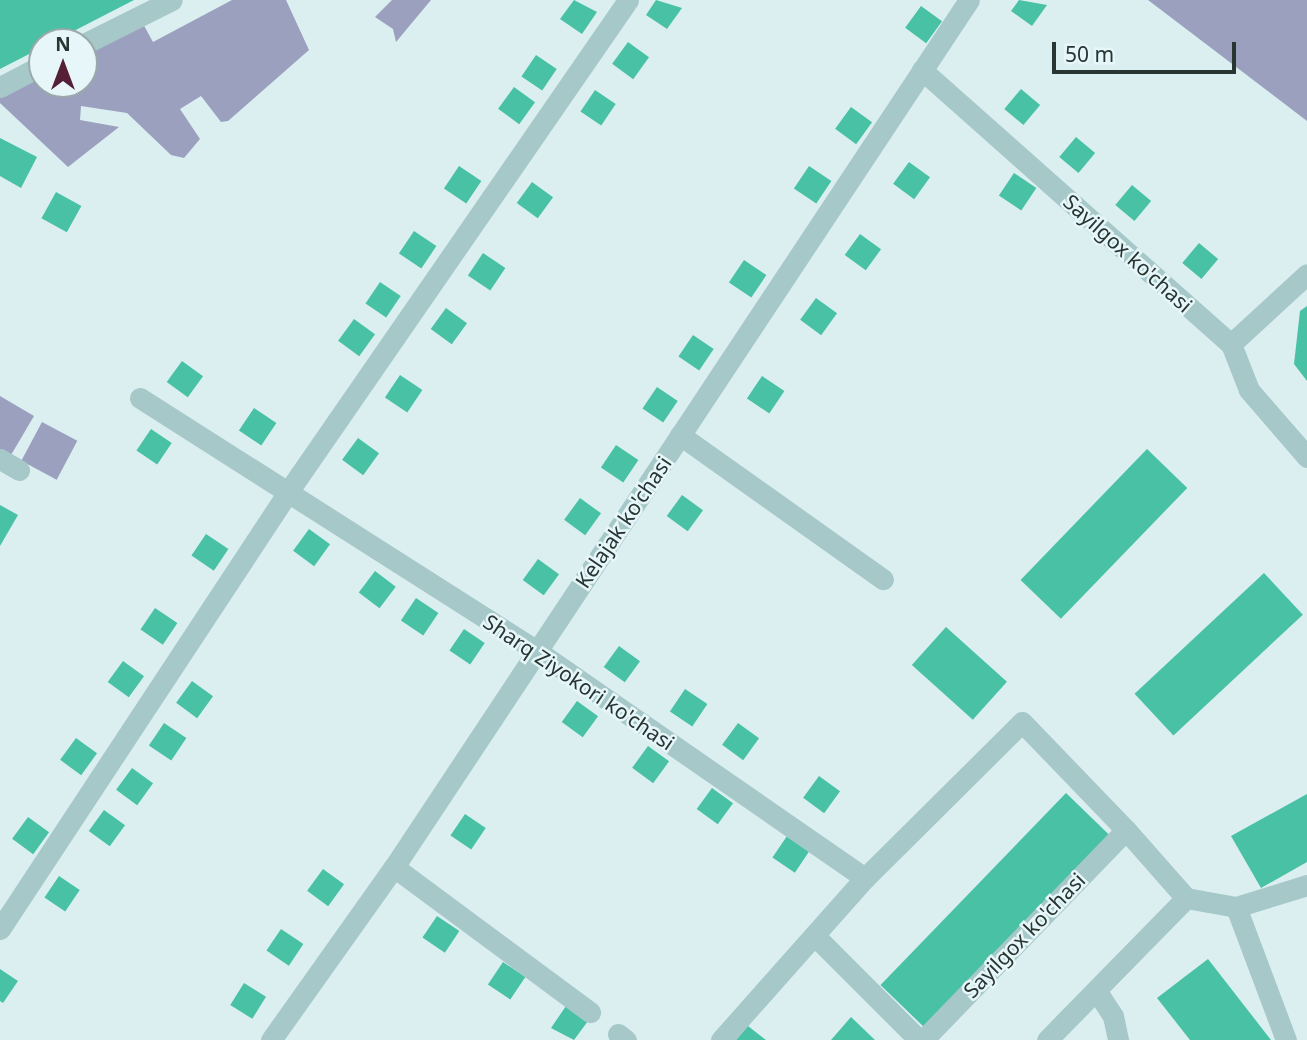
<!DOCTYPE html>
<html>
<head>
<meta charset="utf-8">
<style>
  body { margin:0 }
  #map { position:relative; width:1307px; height:1040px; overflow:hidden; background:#dbeff1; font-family:"Noto Sans",sans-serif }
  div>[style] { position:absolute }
  .green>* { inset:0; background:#9ba0bf; transform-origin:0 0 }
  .building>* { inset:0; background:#48c1a5; transform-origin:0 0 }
  .minor>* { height:21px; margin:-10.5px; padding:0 10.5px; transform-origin:10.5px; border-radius:10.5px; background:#a7c8c8 }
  span { translate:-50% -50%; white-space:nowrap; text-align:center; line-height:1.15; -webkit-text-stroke:5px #e7f7f9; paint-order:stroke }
  .street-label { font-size:21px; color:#273533 }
  .north { position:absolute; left:28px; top:28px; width:70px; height:70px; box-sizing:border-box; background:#e7f7f9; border:2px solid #9aa9aa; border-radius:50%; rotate:0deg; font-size:19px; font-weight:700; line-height:28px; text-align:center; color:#273533 }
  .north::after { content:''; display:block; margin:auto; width:24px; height:32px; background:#551f35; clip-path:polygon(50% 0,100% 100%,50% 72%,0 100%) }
  .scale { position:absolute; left:1052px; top:42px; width:184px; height:32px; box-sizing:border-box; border:4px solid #273533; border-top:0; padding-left:9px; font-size:21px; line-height:24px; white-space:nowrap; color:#273533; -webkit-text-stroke:5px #e7f7f9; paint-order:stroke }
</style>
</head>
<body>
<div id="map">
  <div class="green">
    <div style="clip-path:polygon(232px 0,286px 0,309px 50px,228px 121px,221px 122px,201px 96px,180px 109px,200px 139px,184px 158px,171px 155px,127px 113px,81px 106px,80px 120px,119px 127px,68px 167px,0 103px,0 96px,42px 74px,42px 84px,84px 84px,84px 52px,142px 22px,153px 42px)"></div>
    <div style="clip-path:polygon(392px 0,431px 0,396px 42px,393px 29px,375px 17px)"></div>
    <div style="clip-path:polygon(1148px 0,1307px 0,1307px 121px)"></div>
    <div style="clip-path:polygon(0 396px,34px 416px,11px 455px,0 449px)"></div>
    <div style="left:42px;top:422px;width:40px;height:44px;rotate:28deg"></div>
  </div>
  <div class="building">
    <div style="clip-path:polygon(0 0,134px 0,0 69px)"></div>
    <div style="clip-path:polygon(574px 0,597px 12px,582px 34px,560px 19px)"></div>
    <div style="clip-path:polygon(656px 0,682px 8px,667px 29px,646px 15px)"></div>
    <div style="clip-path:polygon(1019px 0,1047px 5px,1032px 26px,1011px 11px)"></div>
    <div style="left:921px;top:6px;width:26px;height:27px;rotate:36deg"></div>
    <div style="left:628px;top:42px;width:26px;height:27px;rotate:36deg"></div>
    <div style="left:536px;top:55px;width:25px;height:26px;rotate:34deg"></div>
    <div style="left:514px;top:87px;width:26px;height:27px;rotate:36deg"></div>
    <div style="left:1021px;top:89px;width:25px;height:26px;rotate:40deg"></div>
    <div style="left:595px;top:90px;width:25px;height:26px;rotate:34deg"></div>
    <div style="left:851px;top:107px;width:26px;height:27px;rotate:36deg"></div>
    <div style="left:1076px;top:137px;width:25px;height:26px;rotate:40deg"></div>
    <div style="clip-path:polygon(0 138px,37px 157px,21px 188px,0 176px)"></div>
    <div style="left:909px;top:162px;width:26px;height:27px;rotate:36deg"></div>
    <div style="left:459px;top:166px;width:27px;height:27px;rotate:34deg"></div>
    <div style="left:809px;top:166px;width:27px;height:27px;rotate:34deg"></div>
    <div style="left:1014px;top:173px;width:27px;height:27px;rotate:34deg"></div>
    <div style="left:532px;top:182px;width:26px;height:26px;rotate:36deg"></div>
    <div style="left:1132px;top:185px;width:25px;height:26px;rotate:40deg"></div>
    <div style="left:56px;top:192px;width:29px;height:30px;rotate:29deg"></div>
    <div style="left:414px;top:231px;width:27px;height:27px;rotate:34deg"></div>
    <div style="left:860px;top:234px;width:26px;height:26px;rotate:36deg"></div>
    <div style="left:1199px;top:243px;width:25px;height:26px;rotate:40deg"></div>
    <div style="left:483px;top:253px;width:27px;height:27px;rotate:34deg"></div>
    <div style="left:744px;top:260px;width:27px;height:27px;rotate:34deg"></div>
    <div style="left:380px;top:282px;width:25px;height:26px;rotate:34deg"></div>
    <div style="left:816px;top:298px;width:26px;height:27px;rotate:36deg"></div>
    <div style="clip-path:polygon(1307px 306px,1307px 381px,1294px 364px,1300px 311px)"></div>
    <div style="left:446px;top:308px;width:26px;height:26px;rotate:36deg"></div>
    <div style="left:354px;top:319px;width:26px;height:27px;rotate:36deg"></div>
    <div style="left:693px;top:335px;width:25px;height:26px;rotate:34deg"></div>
    <div style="left:182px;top:361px;width:26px;height:26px;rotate:36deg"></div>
    <div style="left:400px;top:375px;width:27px;height:27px;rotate:34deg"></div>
    <div style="left:762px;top:376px;width:27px;height:27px;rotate:34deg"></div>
    <div style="left:657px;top:387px;width:25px;height:26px;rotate:34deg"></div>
    <div style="left:254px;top:408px;width:27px;height:27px;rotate:34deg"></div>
    <div style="left:151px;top:429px;width:25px;height:26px;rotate:34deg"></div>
    <div style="left:358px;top:438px;width:26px;height:27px;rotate:36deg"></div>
    <div style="left:616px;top:445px;width:27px;height:27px;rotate:34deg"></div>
    <div style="left:1147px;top:449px;width:56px;height:182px;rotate:44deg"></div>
    <div style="left:682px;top:495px;width:26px;height:26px;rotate:36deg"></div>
    <div style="left:580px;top:498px;width:26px;height:27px;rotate:36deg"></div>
    <div style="clip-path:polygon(0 505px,18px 515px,0 546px)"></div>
    <div style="left:309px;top:529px;width:26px;height:27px;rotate:36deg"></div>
    <div style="left:206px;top:534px;width:27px;height:26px;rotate:34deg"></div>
    <div style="left:538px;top:559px;width:26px;height:26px;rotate:36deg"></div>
    <div style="left:375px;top:571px;width:26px;height:27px;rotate:37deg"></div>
    <div style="left:1264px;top:573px;width:57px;height:177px;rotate:47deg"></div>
    <div style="left:416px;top:598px;width:27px;height:27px;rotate:34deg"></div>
    <div style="left:155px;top:608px;width:27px;height:26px;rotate:34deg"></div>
    <div style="left:946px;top:627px;width:82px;height:51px;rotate:42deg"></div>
    <div style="left:464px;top:629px;width:25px;height:26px;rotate:34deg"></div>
    <div style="left:619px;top:646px;width:26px;height:26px;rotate:36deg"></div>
    <div style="left:123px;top:661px;width:26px;height:26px;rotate:36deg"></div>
    <div style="left:192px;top:681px;width:26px;height:27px;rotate:36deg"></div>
    <div style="left:685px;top:689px;width:27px;height:27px;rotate:34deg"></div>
    <div style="left:577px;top:701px;width:26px;height:26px;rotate:36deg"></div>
    <div style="left:164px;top:723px;width:27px;height:27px;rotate:34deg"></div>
    <div style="left:738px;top:723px;width:26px;height:27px;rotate:36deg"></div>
    <div style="left:76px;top:738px;width:26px;height:27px;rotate:36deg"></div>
    <div style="left:648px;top:746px;width:26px;height:27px;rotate:36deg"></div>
    <div style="left:132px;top:768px;width:26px;height:27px;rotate:36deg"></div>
    <div style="left:819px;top:776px;width:26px;height:27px;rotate:36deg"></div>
    <div style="left:712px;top:788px;width:26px;height:26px;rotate:36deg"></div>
    <div style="left:1066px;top:793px;width:60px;height:267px;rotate:44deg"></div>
    <div style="clip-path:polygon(1307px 794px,1307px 862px,1261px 888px,1231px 836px)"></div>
    <div style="left:104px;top:810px;width:26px;height:26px;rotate:36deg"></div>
    <div style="left:465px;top:814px;width:25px;height:26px;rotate:34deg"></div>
    <div style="left:28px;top:817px;width:26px;height:27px;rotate:36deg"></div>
    <div style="left:787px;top:836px;width:27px;height:26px;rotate:34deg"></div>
    <div style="left:323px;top:869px;width:26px;height:27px;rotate:36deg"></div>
    <div style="left:59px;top:876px;width:25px;height:26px;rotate:34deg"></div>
    <div style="left:437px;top:916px;width:27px;height:26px;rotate:34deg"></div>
    <div style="left:281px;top:929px;width:27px;height:26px;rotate:34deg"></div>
    <div style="clip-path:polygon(1208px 959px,1271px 1040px,1190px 1040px,1157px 998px)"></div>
    <div style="left:503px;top:962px;width:27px;height:27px;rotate:34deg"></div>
    <div style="clip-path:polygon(0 969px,18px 981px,3px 1003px,0 1001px)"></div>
    <div style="left:244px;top:983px;width:26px;height:26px;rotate:32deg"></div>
    <div style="clip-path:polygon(566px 1006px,588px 1021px,574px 1040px,551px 1028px)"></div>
    <div style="clip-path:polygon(851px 1017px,875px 1040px,831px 1040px)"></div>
    <div style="clip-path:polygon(748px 1026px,766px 1040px,736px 1040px)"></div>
  </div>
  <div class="minor">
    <div style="left:84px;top:44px;width:98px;rotate:-26.6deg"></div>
    <div style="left:922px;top:70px;width:413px;rotate:41.6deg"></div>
    <div style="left:1231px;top:344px;width:49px;rotate:68.6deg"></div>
    <div style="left:1249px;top:390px;width:89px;rotate:49.1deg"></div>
    <div style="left:0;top:87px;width:47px;rotate:-27.6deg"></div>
    <div style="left:1231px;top:344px;width:103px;rotate:-42.6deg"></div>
    <div style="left:140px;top:398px;width:471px;rotate:32.5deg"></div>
    <div style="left:537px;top:651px;width:399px;rotate:34.7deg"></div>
    <div style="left:680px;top:435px;width:249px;rotate:35.4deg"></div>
    <div style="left:0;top:459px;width:22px;rotate:30deg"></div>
    <div style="left:394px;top:867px;width:244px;rotate:36.5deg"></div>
    <div style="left:1236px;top:907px;width:142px;rotate:69.4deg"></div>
    <div style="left:0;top:929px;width:523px;rotate:-56.61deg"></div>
    <div style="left:288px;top:492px;width:598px;rotate:-55.35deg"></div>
    <div style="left:815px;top:936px;width:147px;rotate:45deg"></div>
    <div style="left:1096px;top:990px;width:31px;rotate:57deg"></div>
    <div style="left:1113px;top:1016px;width:25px;rotate:78deg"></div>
    <div style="left:618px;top:1034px;width:10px;rotate:37deg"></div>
    <div style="left:271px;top:1040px;width:212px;rotate:-54.6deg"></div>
    <div style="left:394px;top:867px;width:1040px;rotate:-56.45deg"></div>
    <div style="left:721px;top:1040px;width:217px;rotate:-48.4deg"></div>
    <div style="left:865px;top:878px;width:221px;rotate:-44.8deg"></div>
    <div style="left:1022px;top:722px;width:150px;rotate:46.1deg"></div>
    <div style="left:923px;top:1040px;width:292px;rotate:-46deg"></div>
    <div style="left:1126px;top:830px;width:91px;rotate:48.6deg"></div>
    <div style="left:1186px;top:898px;width:51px;rotate:10.2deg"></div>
    <div style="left:1236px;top:907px;width:74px;rotate:-17.2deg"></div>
    <div style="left:1047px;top:1040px;width:199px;rotate:-45.6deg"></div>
  </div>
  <div class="street-label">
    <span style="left:1128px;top:253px;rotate:42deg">Sayilgox ko'chasi</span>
    <span style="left:623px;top:522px;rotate:-56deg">Kelajak ko'chasi</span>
    <span style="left:579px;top:682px;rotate:34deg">Sharq Ziyokori ko'chasi</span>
    <span style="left:1024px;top:935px;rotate:-46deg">Sayilgox ko'chasi</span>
  </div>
  <div class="north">N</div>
  <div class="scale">50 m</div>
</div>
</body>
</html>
